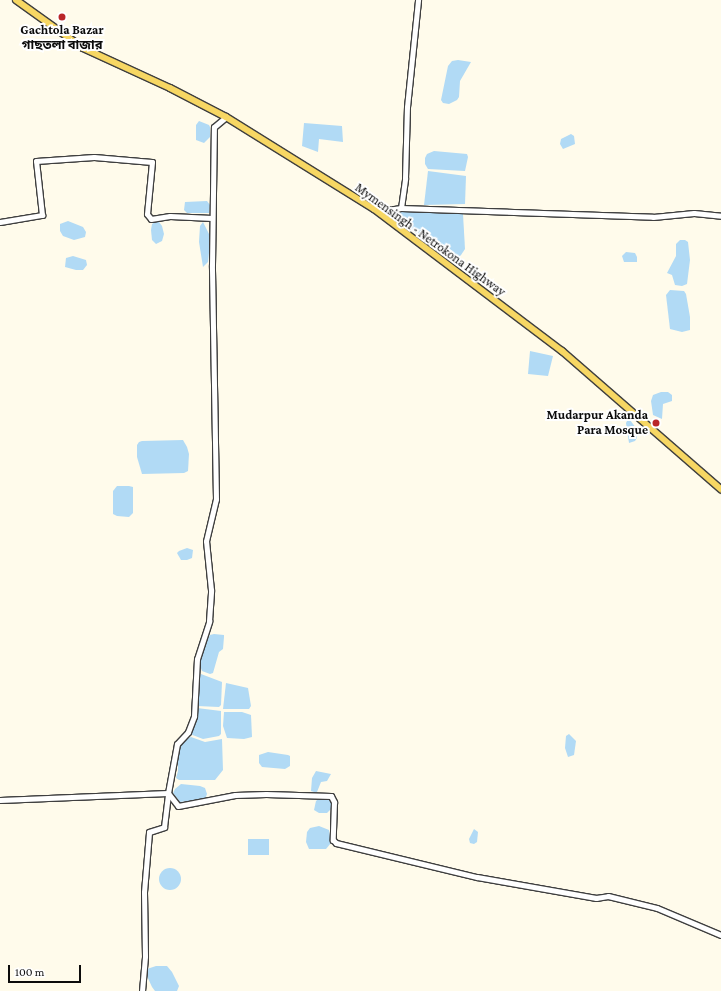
<!DOCTYPE html>
<html>
<head>
<meta charset="utf-8">
<style>
  body { margin:0 }
  #map { position:relative; width:721px; height:991px; overflow:hidden; background:#fffbeb; font-family:"Crimson Pro","Noto Sans Bengali",serif }
  div>[style] { position:absolute }
  .water>* { inset:0; background:#b1daf5; transform-origin:0 0 }
  .round { border-radius:50% }
  .roads { filter:drop-shadow(1px 0 #3f3f3f) drop-shadow(-1px 0 #3f3f3f) drop-shadow(0 1px #3f3f3f) drop-shadow(0 -1px #3f3f3f) }
  .minor>* { height:5px; margin:-2.5px; padding:0 2.5px; transform-origin:2.5px; border-radius:2.5px; background:#fff }
  .major>* { height:6px; margin:-3px; padding:0 3px; transform-origin:3px; border-radius:3px; background:#f7d763 }
  .dots>* { width:11px; height:11px; translate:-50% -50%; box-sizing:border-box; border:2px solid #fff; border-radius:50% }
  span { translate:-50% -50%; white-space:nowrap; text-align:center; line-height:1.15; -webkit-text-stroke:4px #fff; paint-order:stroke }
  .poi-label { font-size:13px; color:#0c0c0c; font-weight:700 }
  .right { translate:-100% -50%; text-align:right }
  .street-label { font-size:13px; color:#0c0c0c }
  .scale { position:absolute; left:8px; top:965px; width:73px; height:18px; box-sizing:border-box; border:2px solid #0c0c0c; border-top:0; padding-left:5px; font-size:12px; line-height:14px; white-space:nowrap; color:#0c0c0c; -webkit-text-stroke:3px #fff; paint-order:stroke }
</style>
</head>
<body>
<div id="map">
  <div class="water">
    <div style="clip-path:polygon(458px 60px,471px 62px,460px 81px,459px 97px,457px 100px,449px 104px,443px 103px,441px 100px,448px 66px,452px 61px)"></div>
    <div style="clip-path:polygon(199px 121px,209px 125px,210px 127px,210px 137px,204px 143px,196px 140px,196px 125px)"></div>
    <div style="clip-path:polygon(304px 123px,342px 126px,343px 142px,319px 139px,318px 152px,302px 146px)"></div>
    <div style="clip-path:polygon(571px 134px,574px 136px,575px 144px,563px 149px,560px 144px,561px 139px)"></div>
    <div style="clip-path:polygon(434px 151px,467px 154px,468px 157px,465px 171px,428px 169px,425px 164px,425px 158px,427px 154px)"></div>
    <div style="clip-path:polygon(428px 171px,466px 176px,465px 204px,424px 205px)"></div>
    <div style="clip-path:polygon(207px 201px,210px 205px,209px 213px,187px 213px,184px 210px,185px 202px)"></div>
    <div style="clip-path:polygon(410px 210px,463px 214px,465px 249px,461px 255px,456px 260px,426px 241px,395px 217px,393px 214px)"></div>
    <div style="clip-path:polygon(68px 221px,83px 227px,86px 232px,85px 237px,74px 240px,63px 236px,60px 231px,60px 224px)"></div>
    <div style="clip-path:polygon(155px 222px,159px 222px,162px 226px,164px 234px,162px 241px,156px 244px,152px 240px,151px 230px,152px 224px)"></div>
    <div style="clip-path:polygon(203px 222px,209px 234px,210px 244px,208px 262px,203px 267px,199px 242px,200px 226px)"></div>
    <div style="clip-path:polygon(680px 240px,685px 240px,688px 242px,690px 260px,687px 284px,682px 286px,675px 285px,672px 275px,667px 273px,676px 256px,676px 244px)"></div>
    <div style="clip-path:polygon(626px 252px,635px 253px,637px 257px,637px 262px,624px 262px,622px 256px)"></div>
    <div style="clip-path:polygon(73px 256px,86px 260px,87px 265px,83px 270px,76px 270px,65px 267px,66px 258px)"></div>
    <div style="clip-path:polygon(670px 290px,684px 291px,686px 294px,690px 317px,690px 330px,682px 332px,670px 329px,666px 295px)"></div>
    <div style="clip-path:polygon(530px 351px,553px 356px,548px 376px,528px 374px)"></div>
    <div style="clip-path:polygon(661px 392px,668px 392px,672px 395px,672px 401px,663px 404px,662px 419px,653px 415px,651px 401px,653px 395px)"></div>
    <div style="clip-path:polygon(630px 420px,636px 428px,637px 438px,635px 441px,629px 443px,626px 423px,627px 421px)"></div>
    <div style="clip-path:polygon(183px 440px,187px 447px,189px 454px,188px 471px,184px 473px,142px 474px,137px 457px,137px 445px,139px 442px,142px 441px)"></div>
    <div style="clip-path:polygon(117px 486px,129px 486px,133px 487px,133px 513px,129px 517px,117px 516px,113px 514px,113px 491px)"></div>
    <div style="clip-path:polygon(187px 548px,193px 550px,192px 558px,187px 560px,181px 560px,177px 553px,179px 551px)"></div>
    <div style="clip-path:polygon(214px 634px,224px 635px,224px 637px,223px 649px,219px 652px,213px 673px,210px 674px,202px 671px,199px 663px,203px 647px,210px 635px)"></div>
    <div style="clip-path:polygon(201px 674px,222px 682px,221px 705px,219px 707px,197px 706px,196px 703px,199px 678px)"></div>
    <div style="clip-path:polygon(226px 683px,248px 688px,251px 706px,249px 709px,223px 709px)"></div>
    <div style="clip-path:polygon(197px 708px,221px 711px,221px 734px,219px 736px,203px 739px,190px 734px)"></div>
    <div style="clip-path:polygon(224px 712px,242px 712px,251px 715px,252px 737px,244px 739px,227px 738px,223px 726px)"></div>
    <div style="clip-path:polygon(569px 734px,576px 741px,574px 755px,568px 757px,565px 748px,566px 736px)"></div>
    <div style="clip-path:polygon(191px 737px,205px 742px,222px 739px,223px 770px,215px 780px,179px 780px,176px 778px,178px 771px,178px 749px,183px 741px)"></div>
    <div style="clip-path:polygon(268px 752px,288px 755px,290px 756px,290px 766px,285px 769px,262px 767px,259px 763px,259px 755px)"></div>
    <div style="clip-path:polygon(316px 771px,331px 774px,327px 781px,321px 782px,317px 792px,314px 792px,311px 791px,312px 778px)"></div>
    <div style="clip-path:polygon(181px 784px,200px 786px,205px 788px,207px 794px,205px 799px,180px 802px,173px 793px,175px 789px)"></div>
    <div style="clip-path:polygon(321px 797px,328px 798px,331px 802px,331px 809px,327px 813px,319px 813px,314px 810px,316px 801px)"></div>
    <div style="clip-path:polygon(319px 826px,329px 830px,331px 843px,326px 849px,309px 849px,306px 842px,307px 832px,310px 828px)"></div>
    <div style="clip-path:polygon(474px 829px,478px 832px,477px 842px,474px 844px,470px 843px,469px 839px)"></div>
    <div style="left:269px;top:839px;width:16px;height:21px;rotate:90deg"></div>
    <div class="round" style="left:159px;top:868px;width:22px;height:22px"></div>
    <div style="clip-path:polygon(156px 966px,167px 966px,172px 972px,179px 986px,177px 991px,155px 991px,152px 987px,146px 974px,147px 969px)"></div>
  </div>
  <div class="roads">
    <div class="minor">
      <div style="left:401px;top:208px;width:30px;rotate:-82deg"></div>
      <div style="left:405px;top:178px;width:71px;rotate:-88.4deg"></div>
      <div style="left:407px;top:107px;width:108px;rotate:-84.1deg"></div>
      <div style="left:374px;top:209px;width:13px;rotate:4deg"></div>
      <div style="left:387px;top:210px;width:14px;rotate:-8deg"></div>
      <div style="left:401px;top:208px;width:252px;rotate:2deg"></div>
      <div style="left:653px;top:217px;width:41px;rotate:-5.6deg"></div>
      <div style="left:694px;top:213px;width:27px;rotate:6deg"></div>
      <div style="left:0;top:222px;width:43px;rotate:-9.5deg"></div>
      <div style="left:42px;top:215px;width:54px;rotate:-96.3deg"></div>
      <div style="left:36px;top:161px;width:58px;rotate:-3.9deg"></div>
      <div style="left:94px;top:157px;width:58px;rotate:4.9deg"></div>
      <div style="left:152px;top:162px;width:52px;rotate:95.5deg"></div>
      <div style="left:147px;top:214px;width:6px;rotate:51deg"></div>
      <div style="left:151px;top:219px;width:19px;rotate:-9deg"></div>
      <div style="left:170px;top:216px;width:42px;rotate:2.7deg"></div>
      <div style="left:0;top:800px;width:168px;rotate:-2.4deg"></div>
      <div style="left:168px;top:793px;width:16px;rotate:52deg"></div>
      <div style="left:178px;top:806px;width:58px;rotate:-10.9deg"></div>
      <div style="left:235px;top:795px;width:31px;rotate:-2deg"></div>
      <div style="left:266px;top:794px;width:65px;rotate:1.8deg"></div>
      <div style="left:331px;top:796px;width:7px;rotate:63deg"></div>
      <div style="left:334px;top:802px;width:38px;rotate:92deg"></div>
      <div style="left:333px;top:840px;width:4px;rotate:45deg"></div>
      <div style="left:336px;top:843px;width:145px;rotate:13.6deg"></div>
      <div style="left:477px;top:877px;width:121px;rotate:10deg"></div>
      <div style="left:596px;top:898px;width:12px;rotate:-9deg"></div>
      <div style="left:608px;top:896px;width:50px;rotate:13.8deg"></div>
      <div style="left:657px;top:908px;width:69px;rotate:22.9deg"></div>
      <div style="left:142px;top:991px;width:35px;rotate:-85deg"></div>
      <div style="left:145px;top:956px;width:64px;rotate:-90.9deg"></div>
      <div style="left:144px;top:892px;width:60px;rotate:-85.2deg"></div>
      <div style="left:149px;top:832px;width:16px;rotate:-18deg"></div>
      <div style="left:164px;top:827px;width:34px;rotate:-83deg"></div>
      <div style="left:168px;top:793px;width:50px;rotate:-79.6deg"></div>
      <div style="left:177px;top:744px;width:16px;rotate:-47deg"></div>
      <div style="left:188px;top:732px;width:17px;rotate:-69deg"></div>
      <div style="left:194px;top:716px;width:57px;rotate:-87deg"></div>
      <div style="left:197px;top:659px;width:40px;rotate:-72deg"></div>
      <div style="left:209px;top:621px;width:31px;rotate:-86deg"></div>
      <div style="left:211px;top:590px;width:49px;rotate:-95.8deg"></div>
      <div style="left:206px;top:541px;width:43px;rotate:-76.6deg"></div>
      <div style="left:216px;top:499px;width:234px;rotate:-91deg"></div>
      <div style="left:212px;top:265px;width:138px;rotate:-89.2deg"></div>
      <div style="left:214px;top:127px;width:16px;rotate:-40deg"></div>
    </div>
    <div class="major">
      <div style="left:16px;top:0;width:82px;rotate:35.6deg"></div>
      <div style="left:83px;top:48px;width:96px;rotate:24.7deg"></div>
      <div style="left:170px;top:88px;width:63px;rotate:27.4deg"></div>
      <div style="left:226px;top:117px;width:174px;rotate:31.9deg"></div>
      <div style="left:374px;top:209px;width:236px;rotate:37.1deg"></div>
      <div style="left:562px;top:351px;width:211px;rotate:41deg"></div>
    </div>
  </div>
  <div class="dots">
    <div style="left:62px;top:17px;background:#ba2629"></div>
    <div style="left:656px;top:423px;background:#ba2629"></div>
  </div>
  <div class="poi-label">
    <span style="left:62px;top:38px">Gachtola Bazar<br>গাছতলা বাজার</span>
    <span class="right" style="left:648px;top:423px">Mudarpur Akanda<br>Para Mosque</span>
  </div>
  <div class="street-label">
    <span style="left:430px;top:240px;rotate:36deg">Mymensingh - Netrokona Highway</span>
  </div>
  <div class="scale">100 m</div>
</div>
</body>
</html>
